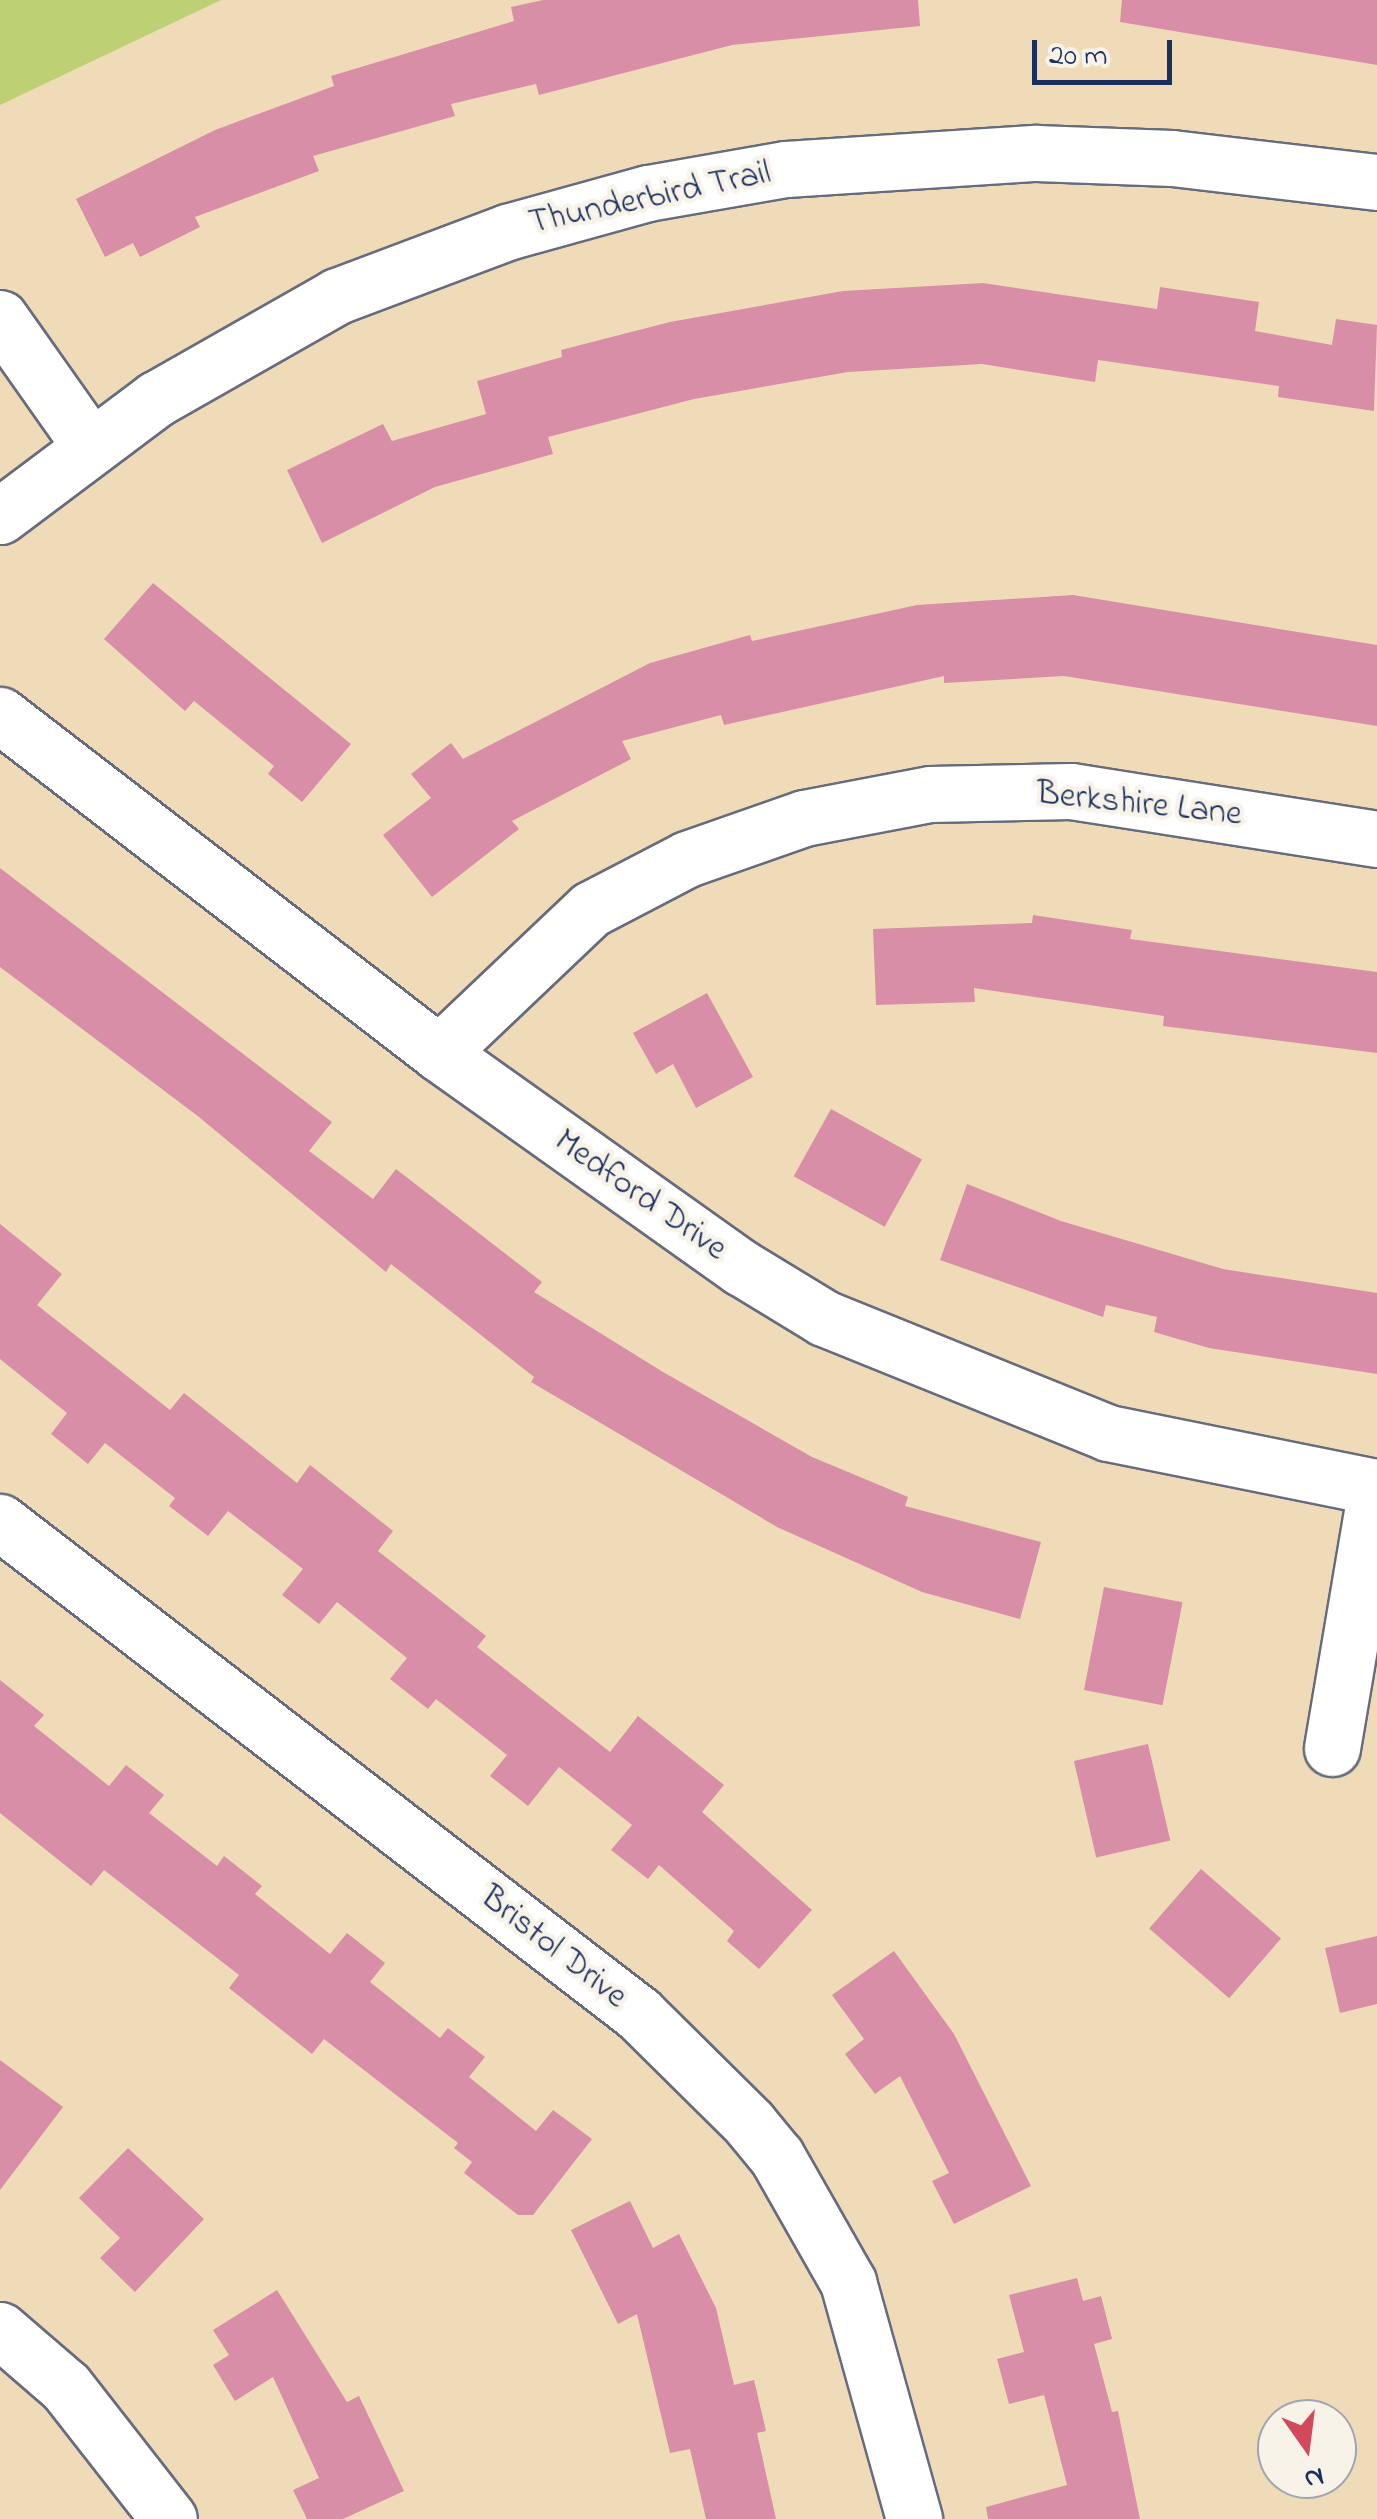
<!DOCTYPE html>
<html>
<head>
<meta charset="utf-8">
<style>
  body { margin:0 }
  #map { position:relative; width:1377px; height:2519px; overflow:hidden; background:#f0dbb9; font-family:"Indie Flower",sans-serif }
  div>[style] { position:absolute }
  .green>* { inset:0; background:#bdd074 }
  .building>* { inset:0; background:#d88ea7; transform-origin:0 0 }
  .roads { filter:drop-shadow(2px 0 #666b7e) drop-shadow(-2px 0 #666b7e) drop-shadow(0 2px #666b7e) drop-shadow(0 -2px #666b7e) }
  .minor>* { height:55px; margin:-27.5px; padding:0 27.5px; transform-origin:27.5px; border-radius:27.5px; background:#fff }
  span { translate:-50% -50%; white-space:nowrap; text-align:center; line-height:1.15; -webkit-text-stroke:9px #f7f3e8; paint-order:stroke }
  .street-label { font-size:35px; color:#1b2f5e }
  .north { position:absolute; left:1257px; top:2399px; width:100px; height:100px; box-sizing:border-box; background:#f7f3e8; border:2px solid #9fa5b1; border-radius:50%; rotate:166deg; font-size:28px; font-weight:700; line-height:40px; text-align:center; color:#1b2f5e }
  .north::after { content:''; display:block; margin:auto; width:35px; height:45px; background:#d1495b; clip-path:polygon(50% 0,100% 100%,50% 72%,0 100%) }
  .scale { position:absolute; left:1032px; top:40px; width:140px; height:45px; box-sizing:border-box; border:5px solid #1b2f5e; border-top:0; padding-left:12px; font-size:30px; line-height:35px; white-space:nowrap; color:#1b2f5e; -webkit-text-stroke:8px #f7f3e8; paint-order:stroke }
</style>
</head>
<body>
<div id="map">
  <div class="green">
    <div style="clip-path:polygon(0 0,221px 0,0 105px)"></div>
  </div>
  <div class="building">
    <div style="clip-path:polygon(543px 0,918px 0,920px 26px,732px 45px,539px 95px,536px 84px,451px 104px,455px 116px,313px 156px,319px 171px,195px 217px,200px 227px,140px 257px,133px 243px,105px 257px,76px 199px,215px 130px,334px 86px,331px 76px,514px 21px,511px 7px)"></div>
    <div style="clip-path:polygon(1122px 0,1377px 0,1377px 65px,1120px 22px)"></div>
    <div style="clip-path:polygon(983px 283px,1157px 309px,1160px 287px,1259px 302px,1255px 331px,1332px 345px,1336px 319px,1377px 325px,1374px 411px,1278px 397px,1279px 386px,1098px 360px,1095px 382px,982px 364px,848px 372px,694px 399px,548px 437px,553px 454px,435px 487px,322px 543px,287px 470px,383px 424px,392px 441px,486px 414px,477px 381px,562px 357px,561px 350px,670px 322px,843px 291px)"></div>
    <div style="clip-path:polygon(153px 583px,351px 744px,302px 802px,268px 774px,274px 766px,194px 701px,185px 711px,104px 639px)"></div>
    <div style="clip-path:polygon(1073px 595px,1377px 645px,1377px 726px,1064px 676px,944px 683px,944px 676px,724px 725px,721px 715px,622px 741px,631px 759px,512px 821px,519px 829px,432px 897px,383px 835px,431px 798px,411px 774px,451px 743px,463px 759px,650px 663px,750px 635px,752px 641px,917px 605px)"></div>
    <div style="clip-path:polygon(0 868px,332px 1122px,309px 1151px,373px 1199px,396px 1169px,542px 1282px,534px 1292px,663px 1372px,812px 1457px,908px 1497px,905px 1506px,1041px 1542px,1020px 1619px,922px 1592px,777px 1527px,531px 1382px,534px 1377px,391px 1264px,386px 1272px,199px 1117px,0 967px)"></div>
    <div style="clip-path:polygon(1033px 915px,1132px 930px,1130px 939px,1377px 972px,1377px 1053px,1163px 1026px,1164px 1016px,974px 988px,975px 1002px,876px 1005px,873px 929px,1032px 923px)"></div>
    <div style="clip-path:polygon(707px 993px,753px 1077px,696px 1108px,673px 1064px,656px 1074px,633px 1033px)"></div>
    <div style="left:831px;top:1109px;width:104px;height:77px;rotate:29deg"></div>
    <div style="clip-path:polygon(967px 1184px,1061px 1221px,1223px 1269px,1377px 1293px,1377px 1374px,1209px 1348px,1154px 1332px,1157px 1317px,1106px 1305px,1103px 1317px,940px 1260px)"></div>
    <div style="clip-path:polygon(0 1224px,62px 1274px,37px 1305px,170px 1410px,184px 1393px,297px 1483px,310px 1465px,393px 1531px,378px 1551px,486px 1636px,477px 1647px,610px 1752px,638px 1716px,724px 1785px,702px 1812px,812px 1910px,759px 1969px,727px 1941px,734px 1931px,659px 1865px,648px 1879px,611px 1850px,632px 1825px,559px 1767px,528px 1806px,490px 1776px,507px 1755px,436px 1699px,428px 1709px,390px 1679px,407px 1658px,337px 1602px,319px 1624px,282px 1595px,303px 1569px,228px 1511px,208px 1536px,169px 1506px,175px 1498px,105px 1443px,88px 1464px,51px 1434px,67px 1413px,0 1359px)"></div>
    <div style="left:1104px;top:1587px;width:80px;height:105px;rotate:11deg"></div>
    <div style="clip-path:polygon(0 1680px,44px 1715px,34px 1726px,109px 1786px,126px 1765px,164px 1795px,149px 1813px,217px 1866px,224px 1856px,262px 1886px,255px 1894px,330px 1954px,347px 1933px,385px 1963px,370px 1982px,440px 2038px,448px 2028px,485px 2057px,469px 2077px,536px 2131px,553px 2110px,592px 2139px,533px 2215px,518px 2215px,464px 2173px,472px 2162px,454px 2148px,458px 2143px,324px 2039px,312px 2054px,229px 1988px,239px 1975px,104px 1870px,91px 1886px,0 1813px)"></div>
    <div style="left:1148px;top:1744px;width:99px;height:76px;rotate:77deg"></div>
    <div style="left:1201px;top:1869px;width:106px;height:79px;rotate:41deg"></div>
    <div style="clip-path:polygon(1377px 1936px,1377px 2004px,1340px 2013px,1325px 1948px)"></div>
    <div style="clip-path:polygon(894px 1951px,954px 2034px,1031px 2186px,954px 2224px,932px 2181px,949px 2173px,900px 2076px,875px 2094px,845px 2054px,864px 2039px,832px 1995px)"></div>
    <div style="clip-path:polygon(0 2060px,63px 2107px,0 2190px)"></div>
    <div style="clip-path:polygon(128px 2148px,204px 2219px,135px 2292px,100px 2258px,120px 2238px,79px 2198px)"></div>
    <div style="clip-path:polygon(630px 2201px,653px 2248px,679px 2234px,716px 2308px,734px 2385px,754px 2380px,766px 2431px,757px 2433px,776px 2519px,706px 2519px,690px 2449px,670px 2453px,637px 2314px,618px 2324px,571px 2230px)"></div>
    <div style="clip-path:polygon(1077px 2278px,1083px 2301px,1101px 2296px,1112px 2339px,1094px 2344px,1112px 2412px,1118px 2411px,1140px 2519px,988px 2519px,986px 2507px,1067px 2485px,1044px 2395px,1009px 2404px,997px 2359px,1024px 2352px,1009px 2295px)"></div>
    <div style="clip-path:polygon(277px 2290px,347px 2402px,359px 2396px,404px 2491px,343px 2519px,307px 2519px,293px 2490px,319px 2478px,273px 2377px,235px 2401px,213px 2365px,229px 2355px,213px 2330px)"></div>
  </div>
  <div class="roads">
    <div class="minor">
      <div style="left:0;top:318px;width:154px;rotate:54.8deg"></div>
      <div style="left:0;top:516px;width:195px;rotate:-36.9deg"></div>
      <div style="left:156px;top:399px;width:208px;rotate:-29.6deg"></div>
      <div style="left:337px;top:296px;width:182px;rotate:-20.6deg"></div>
      <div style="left:507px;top:232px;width:146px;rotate:-15.5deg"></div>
      <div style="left:648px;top:193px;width:140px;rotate:-9.9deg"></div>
      <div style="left:786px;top:169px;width:251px;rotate:-3.7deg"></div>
      <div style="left:1036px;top:153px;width:136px;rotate:2.1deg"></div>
      <div style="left:1172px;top:158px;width:206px;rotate:6.7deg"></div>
      <div style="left:0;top:715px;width:554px;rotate:37.59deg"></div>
      <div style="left:439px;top:1053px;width:372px;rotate:35.4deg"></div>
      <div style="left:742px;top:1268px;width:96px;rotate:31.4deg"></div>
      <div style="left:824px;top:1318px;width:306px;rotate:22deg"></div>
      <div style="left:1108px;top:1433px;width:274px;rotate:11.4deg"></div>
      <div style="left:439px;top:1053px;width:209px;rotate:-43.5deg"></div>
      <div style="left:591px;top:909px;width:108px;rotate:-27.5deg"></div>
      <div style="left:687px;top:859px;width:124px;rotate:-19.3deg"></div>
      <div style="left:804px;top:818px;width:128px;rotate:-10.8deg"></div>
      <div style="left:930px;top:794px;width:141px;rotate:-1.2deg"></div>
      <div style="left:1071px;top:791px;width:310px;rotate:8.9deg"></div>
      <div style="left:0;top:1522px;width:806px;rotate:37.59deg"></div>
      <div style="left:639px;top:2014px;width:155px;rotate:44.7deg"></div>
      <div style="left:749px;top:2123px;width:44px;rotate:50.5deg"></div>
      <div style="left:777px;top:2157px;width:144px;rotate:60.4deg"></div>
      <div style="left:848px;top:2282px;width:246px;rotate:74.4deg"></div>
      <div style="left:1332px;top:1748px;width:265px;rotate:-80.4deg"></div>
      <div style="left:0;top:2330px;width:87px;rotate:40.8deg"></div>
      <div style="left:66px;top:2387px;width:167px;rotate:52deg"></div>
    </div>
  </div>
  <div class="street-label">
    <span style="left:650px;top:199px;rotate:-12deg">Thunderbird Trail</span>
    <span style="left:1139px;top:805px;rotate:6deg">Berkshire Lane</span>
    <span style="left:640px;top:1196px;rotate:35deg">Medford Drive</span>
    <span style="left:553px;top:1948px;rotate:38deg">Bristol Drive</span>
  </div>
  <div class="north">N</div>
  <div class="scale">20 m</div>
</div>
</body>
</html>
